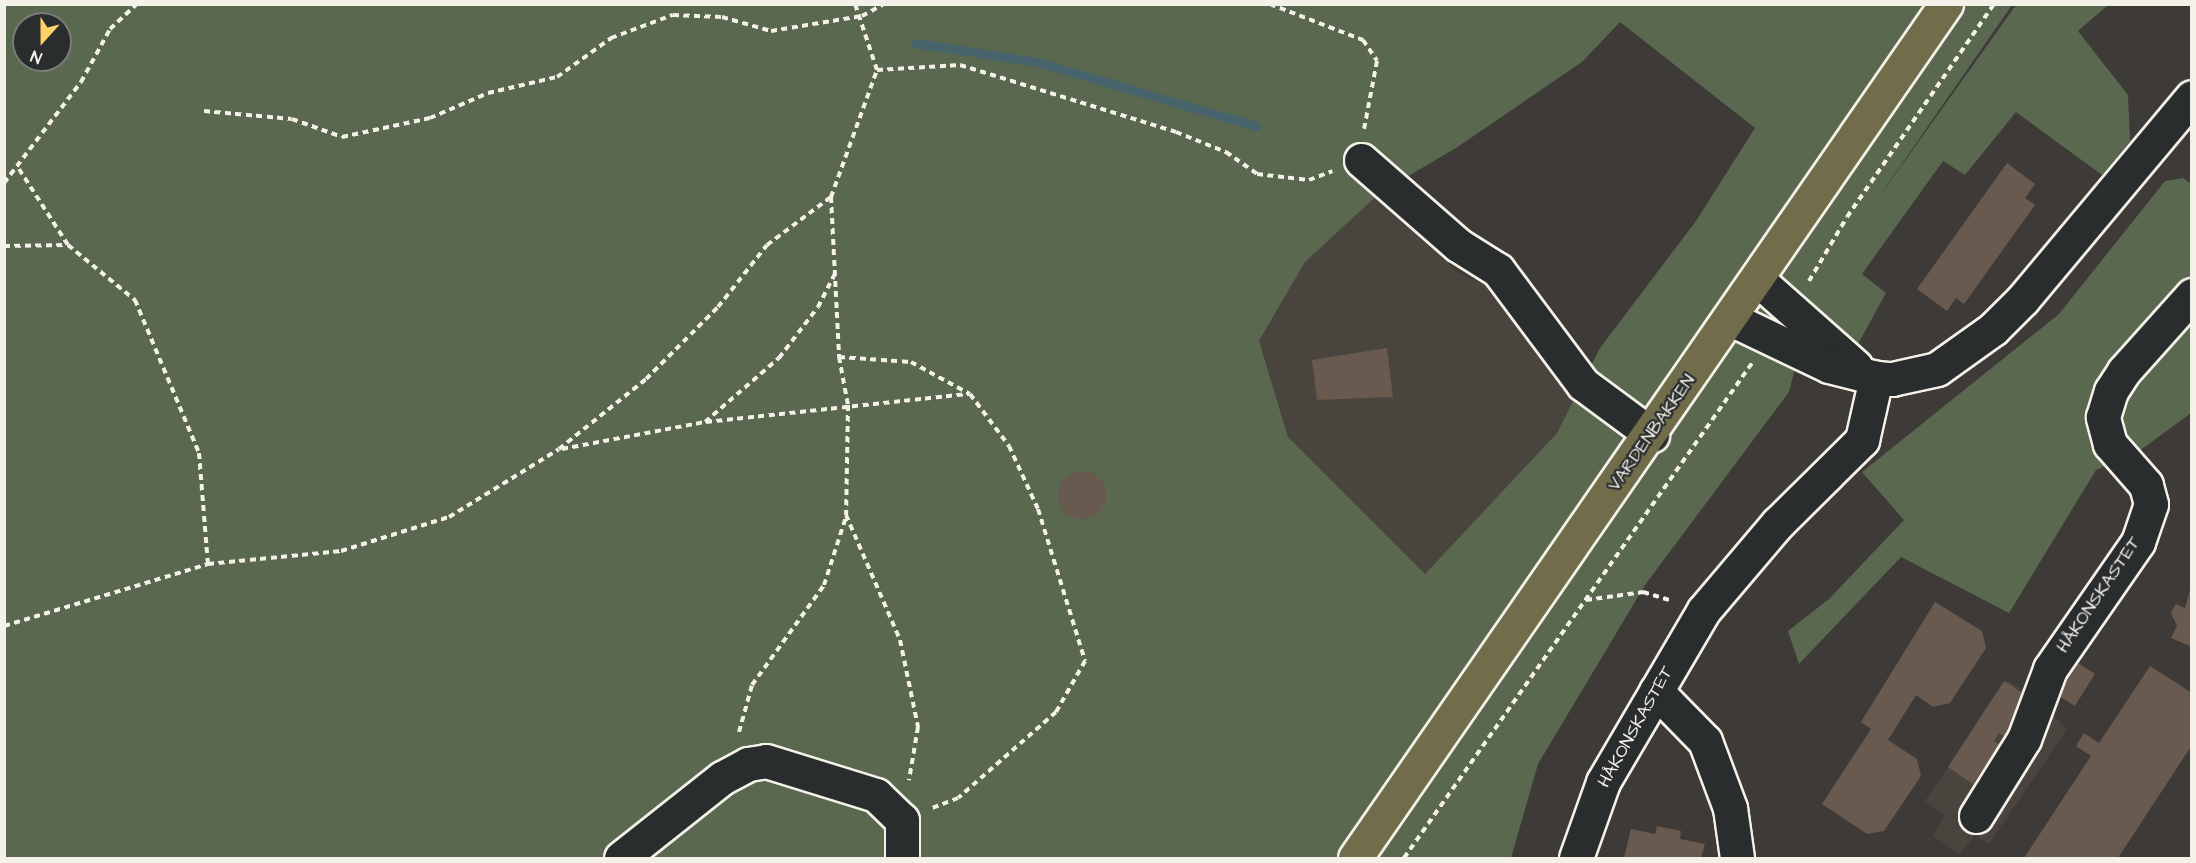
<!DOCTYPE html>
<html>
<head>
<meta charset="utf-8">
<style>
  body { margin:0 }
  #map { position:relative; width:2196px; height:863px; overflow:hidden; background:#3d3a38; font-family:"Architects Daughter",sans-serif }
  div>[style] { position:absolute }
  .built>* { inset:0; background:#4a443f }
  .green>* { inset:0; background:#5a6850 }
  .stream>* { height:9px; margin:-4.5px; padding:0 4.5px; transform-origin:4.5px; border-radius:4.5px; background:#47636c }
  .building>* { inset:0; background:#685a4f; transform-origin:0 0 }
  .round { border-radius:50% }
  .path>* { height:4px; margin-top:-2px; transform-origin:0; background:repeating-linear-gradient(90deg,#f4f1e8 0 6px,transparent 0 10.5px) }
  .roads { filter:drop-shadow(2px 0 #f4f1e8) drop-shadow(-2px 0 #f4f1e8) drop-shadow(0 2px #f4f1e8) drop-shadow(0 -2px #f4f1e8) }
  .minor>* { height:33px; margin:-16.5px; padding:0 16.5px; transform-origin:16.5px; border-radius:16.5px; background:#2a2d2e }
  .major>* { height:33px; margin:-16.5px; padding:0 16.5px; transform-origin:16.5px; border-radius:16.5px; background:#716d4b }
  span { translate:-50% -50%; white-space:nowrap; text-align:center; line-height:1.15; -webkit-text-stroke:4.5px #2a2d2e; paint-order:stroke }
  .street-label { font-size:18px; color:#f4f1e8 }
  .frame { position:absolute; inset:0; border:6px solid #f4f1e8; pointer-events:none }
  .north { position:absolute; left:12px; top:12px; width:60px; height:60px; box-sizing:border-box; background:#2a2d2e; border:2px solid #7b7b78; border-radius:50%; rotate:201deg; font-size:16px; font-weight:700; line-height:24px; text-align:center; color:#f4f1e8 }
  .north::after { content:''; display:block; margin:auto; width:21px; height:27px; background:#ffd166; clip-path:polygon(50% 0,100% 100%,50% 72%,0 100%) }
</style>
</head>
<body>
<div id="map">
  <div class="built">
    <div style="clip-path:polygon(1381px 192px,1457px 272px,1486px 285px,1512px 312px,1536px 351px,1577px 394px,1557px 433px,1425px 574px,1288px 437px,1259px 341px,1305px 262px)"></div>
    <div style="clip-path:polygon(2008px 681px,2034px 697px,2067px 729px,1989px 844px,1975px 836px,1959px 854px,1933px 836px,1944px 815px,1925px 801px)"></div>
  </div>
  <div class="green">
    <div style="clip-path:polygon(evenodd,5px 5px,2012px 5px,1874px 204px,2016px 5px,2108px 5px,2078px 31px,2128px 95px,2130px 141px,2102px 175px,2016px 112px,1965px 175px,1943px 161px,1862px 274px,1886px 293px,1857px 346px,1810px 309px,1789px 392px,1645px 585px,1538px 764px,1511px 858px,5px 858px,5px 5px,1620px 22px,1755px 128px,1696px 221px,1600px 348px,1557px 433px,1425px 574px,1288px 437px,1259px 341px,1305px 262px,1381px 192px,1456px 148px,1582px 62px,1620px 22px,5px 5px,24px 24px,60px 24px,60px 60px,24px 60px,24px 24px)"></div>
    <div style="clip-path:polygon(2183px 178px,2191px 184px,2191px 413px,2142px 449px,2096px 470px,2009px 613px,1901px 557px,1799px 664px,1788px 631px,1829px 599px,1904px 520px,1862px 472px,2059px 314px,2165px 181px)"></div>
  </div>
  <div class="stream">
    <div style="left:915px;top:43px;width:123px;rotate:8.9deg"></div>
    <div style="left:1037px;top:62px;width:228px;rotate:16.3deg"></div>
  </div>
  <div class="building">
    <div style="clip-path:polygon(2007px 163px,2035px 184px,2025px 198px,2035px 205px,1964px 304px,1956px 298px,1947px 311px,1917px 289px)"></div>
    <div style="clip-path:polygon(1387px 348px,1393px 397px,1317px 400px,1312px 360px)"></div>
    <div class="round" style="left:1058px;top:471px;width:48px;height:48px"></div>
    <div style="clip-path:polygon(2192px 582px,2192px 647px,2171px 638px,2177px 626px,2171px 613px,2176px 604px,2185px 608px)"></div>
    <div style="clip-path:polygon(1935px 602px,1982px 631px,1986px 648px,1950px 703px,1933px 707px,1916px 695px,1888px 740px,1917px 759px,1921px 776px,1884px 831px,1867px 834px,1822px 804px,1871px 729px,1861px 722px)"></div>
    <div style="left:2073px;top:660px;width:26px;height:38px;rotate:32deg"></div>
    <div style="clip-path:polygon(2150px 666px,2192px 693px,2192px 745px,2118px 858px,2024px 858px,2091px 756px,2076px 746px,2084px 733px,2099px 743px)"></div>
    <div style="clip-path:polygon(2004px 681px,2030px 698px,2004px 736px,1999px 733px,1994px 741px,1999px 745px,1973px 784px,1948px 767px)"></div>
    <div style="clip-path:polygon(1657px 826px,1681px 831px,1680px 839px,1705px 844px,1701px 858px,1624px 858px,1631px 829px,1655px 834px)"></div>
  </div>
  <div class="path">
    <div style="left:1270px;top:4px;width:100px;rotate:21.2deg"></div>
    <div style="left:1363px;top:40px;width:25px;rotate:56deg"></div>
    <div style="left:1377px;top:61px;width:69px;rotate:100.8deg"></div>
    <div style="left:877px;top:70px;width:83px;rotate:-3.4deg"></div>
    <div style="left:960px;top:65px;width:226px;rotate:17.2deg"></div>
    <div style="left:1176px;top:132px;width:54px;rotate:21.8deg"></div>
    <div style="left:1226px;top:152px;width:38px;rotate:35deg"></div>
    <div style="left:1257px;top:174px;width:52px;rotate:6.6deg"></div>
    <div style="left:1309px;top:180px;width:25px;rotate:-21deg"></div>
    <div style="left:204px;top:111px;width:88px;rotate:5.2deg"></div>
    <div style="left:292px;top:119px;width:53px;rotate:19.8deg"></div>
    <div style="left:342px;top:137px;width:90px;rotate:-12.2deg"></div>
    <div style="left:430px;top:118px;width:63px;rotate:-23.3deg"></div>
    <div style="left:488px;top:93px;width:71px;rotate:-13.1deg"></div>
    <div style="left:557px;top:77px;width:67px;rotate:-35.8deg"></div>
    <div style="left:611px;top:38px;width:66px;rotate:-20.4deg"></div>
    <div style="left:673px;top:15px;width:49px;rotate:2.3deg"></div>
    <div style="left:722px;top:17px;width:51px;rotate:15.9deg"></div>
    <div style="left:771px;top:31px;width:92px;rotate:-9.4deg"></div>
    <div style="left:862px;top:16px;width:25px;rotate:-29deg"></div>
    <div style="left:19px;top:169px;width:90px;rotate:57.2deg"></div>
    <div style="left:4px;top:183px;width:127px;rotate:-52.7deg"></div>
    <div style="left:81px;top:82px;width:60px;rotate:-61.3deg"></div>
    <div style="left:110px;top:29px;width:37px;rotate:-43deg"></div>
    <div style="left:831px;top:197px;width:160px;rotate:87.1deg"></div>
    <div style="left:839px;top:357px;width:72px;rotate:4deg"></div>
    <div style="left:911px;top:362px;width:67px;rotate:28.5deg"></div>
    <div style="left:970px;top:394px;width:65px;rotate:53.1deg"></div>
    <div style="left:1009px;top:446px;width:69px;rotate:65.3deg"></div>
    <div style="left:1038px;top:509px;width:159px;rotate:72.8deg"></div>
    <div style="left:1085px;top:661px;width:59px;rotate:119.6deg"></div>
    <div style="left:1056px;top:712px;width:130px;rotate:138.7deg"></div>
    <div style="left:958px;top:798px;width:28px;rotate:159deg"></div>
    <div style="left:4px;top:246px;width:64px;rotate:-0.9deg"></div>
    <div style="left:68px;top:245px;width:87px;rotate:39.4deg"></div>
    <div style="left:135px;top:300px;width:166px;rotate:67.3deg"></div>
    <div style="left:199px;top:453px;width:111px;rotate:85.4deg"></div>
    <div style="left:1809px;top:281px;width:74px;rotate:-59.3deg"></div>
    <div style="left:1847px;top:217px;width:259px;rotate:-55.4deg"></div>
    <div style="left:839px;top:357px;width:49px;rotate:79.4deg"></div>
    <div style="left:848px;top:405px;width:110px;rotate:91deg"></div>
    <div style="left:846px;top:515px;width:136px;rotate:66.6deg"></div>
    <div style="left:900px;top:640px;width:89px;rotate:78.3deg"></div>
    <div style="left:918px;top:727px;width:54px;rotate:99.6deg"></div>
    <div style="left:706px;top:422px;width:265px;rotate:-6.1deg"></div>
    <div style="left:562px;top:449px;width:146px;rotate:-10.7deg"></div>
    <div style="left:705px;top:422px;width:98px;rotate:-40.9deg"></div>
    <div style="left:779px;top:358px;width:64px;rotate:-52.6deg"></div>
    <div style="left:818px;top:307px;width:36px;rotate:-63deg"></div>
    <div style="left:1586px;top:600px;width:58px;rotate:-8deg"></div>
    <div style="left:1643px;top:592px;width:30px;rotate:17deg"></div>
    <div style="left:4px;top:626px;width:213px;rotate:-16.9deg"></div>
    <div style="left:208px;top:564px;width:134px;rotate:-5.6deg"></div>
    <div style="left:341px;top:551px;width:113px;rotate:-17.5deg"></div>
    <div style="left:449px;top:517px;width:129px;rotate:-31.7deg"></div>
    <div style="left:559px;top:449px;width:112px;rotate:-38.8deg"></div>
    <div style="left:646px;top:379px;width:102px;rotate:-45deg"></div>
    <div style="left:718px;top:307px;width:79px;rotate:-51.7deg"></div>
    <div style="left:767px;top:245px;width:80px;rotate:-36.9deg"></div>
    <div style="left:831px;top:197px;width:135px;rotate:-70.1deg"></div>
    <div style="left:877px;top:70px;width:70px;rotate:-108.4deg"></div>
    <div style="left:739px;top:732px;width:49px;rotate:-74.5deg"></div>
    <div style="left:752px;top:685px;width:123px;rotate:-54.2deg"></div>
    <div style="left:824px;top:585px;width:71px;rotate:-72.1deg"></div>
    <div style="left:1404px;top:858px;width:605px;rotate:-54.89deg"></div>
  </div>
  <div class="roads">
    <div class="minor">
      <div style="left:1361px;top:160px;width:129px;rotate:41.2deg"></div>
      <div style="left:1458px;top:245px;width:47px;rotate:32deg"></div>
      <div style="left:1498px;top:270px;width:142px;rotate:53.3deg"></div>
      <div style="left:1583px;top:384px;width:86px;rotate:36.5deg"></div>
      <div style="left:1757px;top:279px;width:132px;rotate:41.6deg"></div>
      <div style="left:1731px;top:319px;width:109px;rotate:25.6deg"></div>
      <div style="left:1829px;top:366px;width:49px;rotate:14.3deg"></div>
      <div style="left:1876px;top:378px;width:16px;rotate:4deg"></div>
      <div style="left:1892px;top:379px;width:46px;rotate:-12.5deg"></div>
      <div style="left:1937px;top:369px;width:69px;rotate:-35.5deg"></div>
      <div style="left:1993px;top:329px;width:42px;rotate:-45deg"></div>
      <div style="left:2023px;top:299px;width:263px;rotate:-50.1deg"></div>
      <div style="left:1656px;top:691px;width:70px;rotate:45.6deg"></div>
      <div style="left:1705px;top:741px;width:72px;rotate:69.5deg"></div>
      <div style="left:1730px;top:808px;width:50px;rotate:82deg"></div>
      <div style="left:1976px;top:816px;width:91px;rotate:-58.1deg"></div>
      <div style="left:2024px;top:739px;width:75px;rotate:-69.6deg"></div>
      <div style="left:2050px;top:669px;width:155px;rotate:-55.3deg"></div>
      <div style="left:2138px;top:542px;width:40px;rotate:-71.1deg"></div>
      <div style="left:2151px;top:504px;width:20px;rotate:-105deg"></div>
      <div style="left:2146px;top:485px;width:55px;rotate:-131.3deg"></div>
      <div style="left:2110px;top:444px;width:28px;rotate:-105deg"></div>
      <div style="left:2103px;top:417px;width:27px;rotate:-73deg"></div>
      <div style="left:2111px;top:391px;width:24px;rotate:-57deg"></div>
      <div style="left:2124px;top:371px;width:102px;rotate:-48.2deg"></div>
      <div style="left:621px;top:858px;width:129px;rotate:-38.4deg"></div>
      <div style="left:722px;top:778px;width:30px;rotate:-28deg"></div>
      <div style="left:748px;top:764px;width:18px;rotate:-9deg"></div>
      <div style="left:766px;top:761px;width:115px;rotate:17.2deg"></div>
      <div style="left:876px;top:795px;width:36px;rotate:44deg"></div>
      <div style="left:902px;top:820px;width:38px;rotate:90deg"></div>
      <div style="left:1576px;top:858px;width:81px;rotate:-70.4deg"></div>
      <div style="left:1603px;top:782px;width:199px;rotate:-59.6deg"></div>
      <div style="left:1704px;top:610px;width:113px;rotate:-49.7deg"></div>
      <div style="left:1777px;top:524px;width:120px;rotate:-44.7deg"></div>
      <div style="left:1862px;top:440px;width:64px;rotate:-77.3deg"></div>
    </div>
    <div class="major">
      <div style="left:1355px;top:858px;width:1039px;rotate:-55.32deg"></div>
    </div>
  </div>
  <div class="street-label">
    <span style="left:1652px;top:433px;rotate:-55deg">VARDENBAKKEN</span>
    <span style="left:2099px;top:595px;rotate:-56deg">HÅKONSKASTET</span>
    <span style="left:1636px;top:727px;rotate:-61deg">HÅKONSKASTET</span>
  </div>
  <div class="frame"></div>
  <div class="north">N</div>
</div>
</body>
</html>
